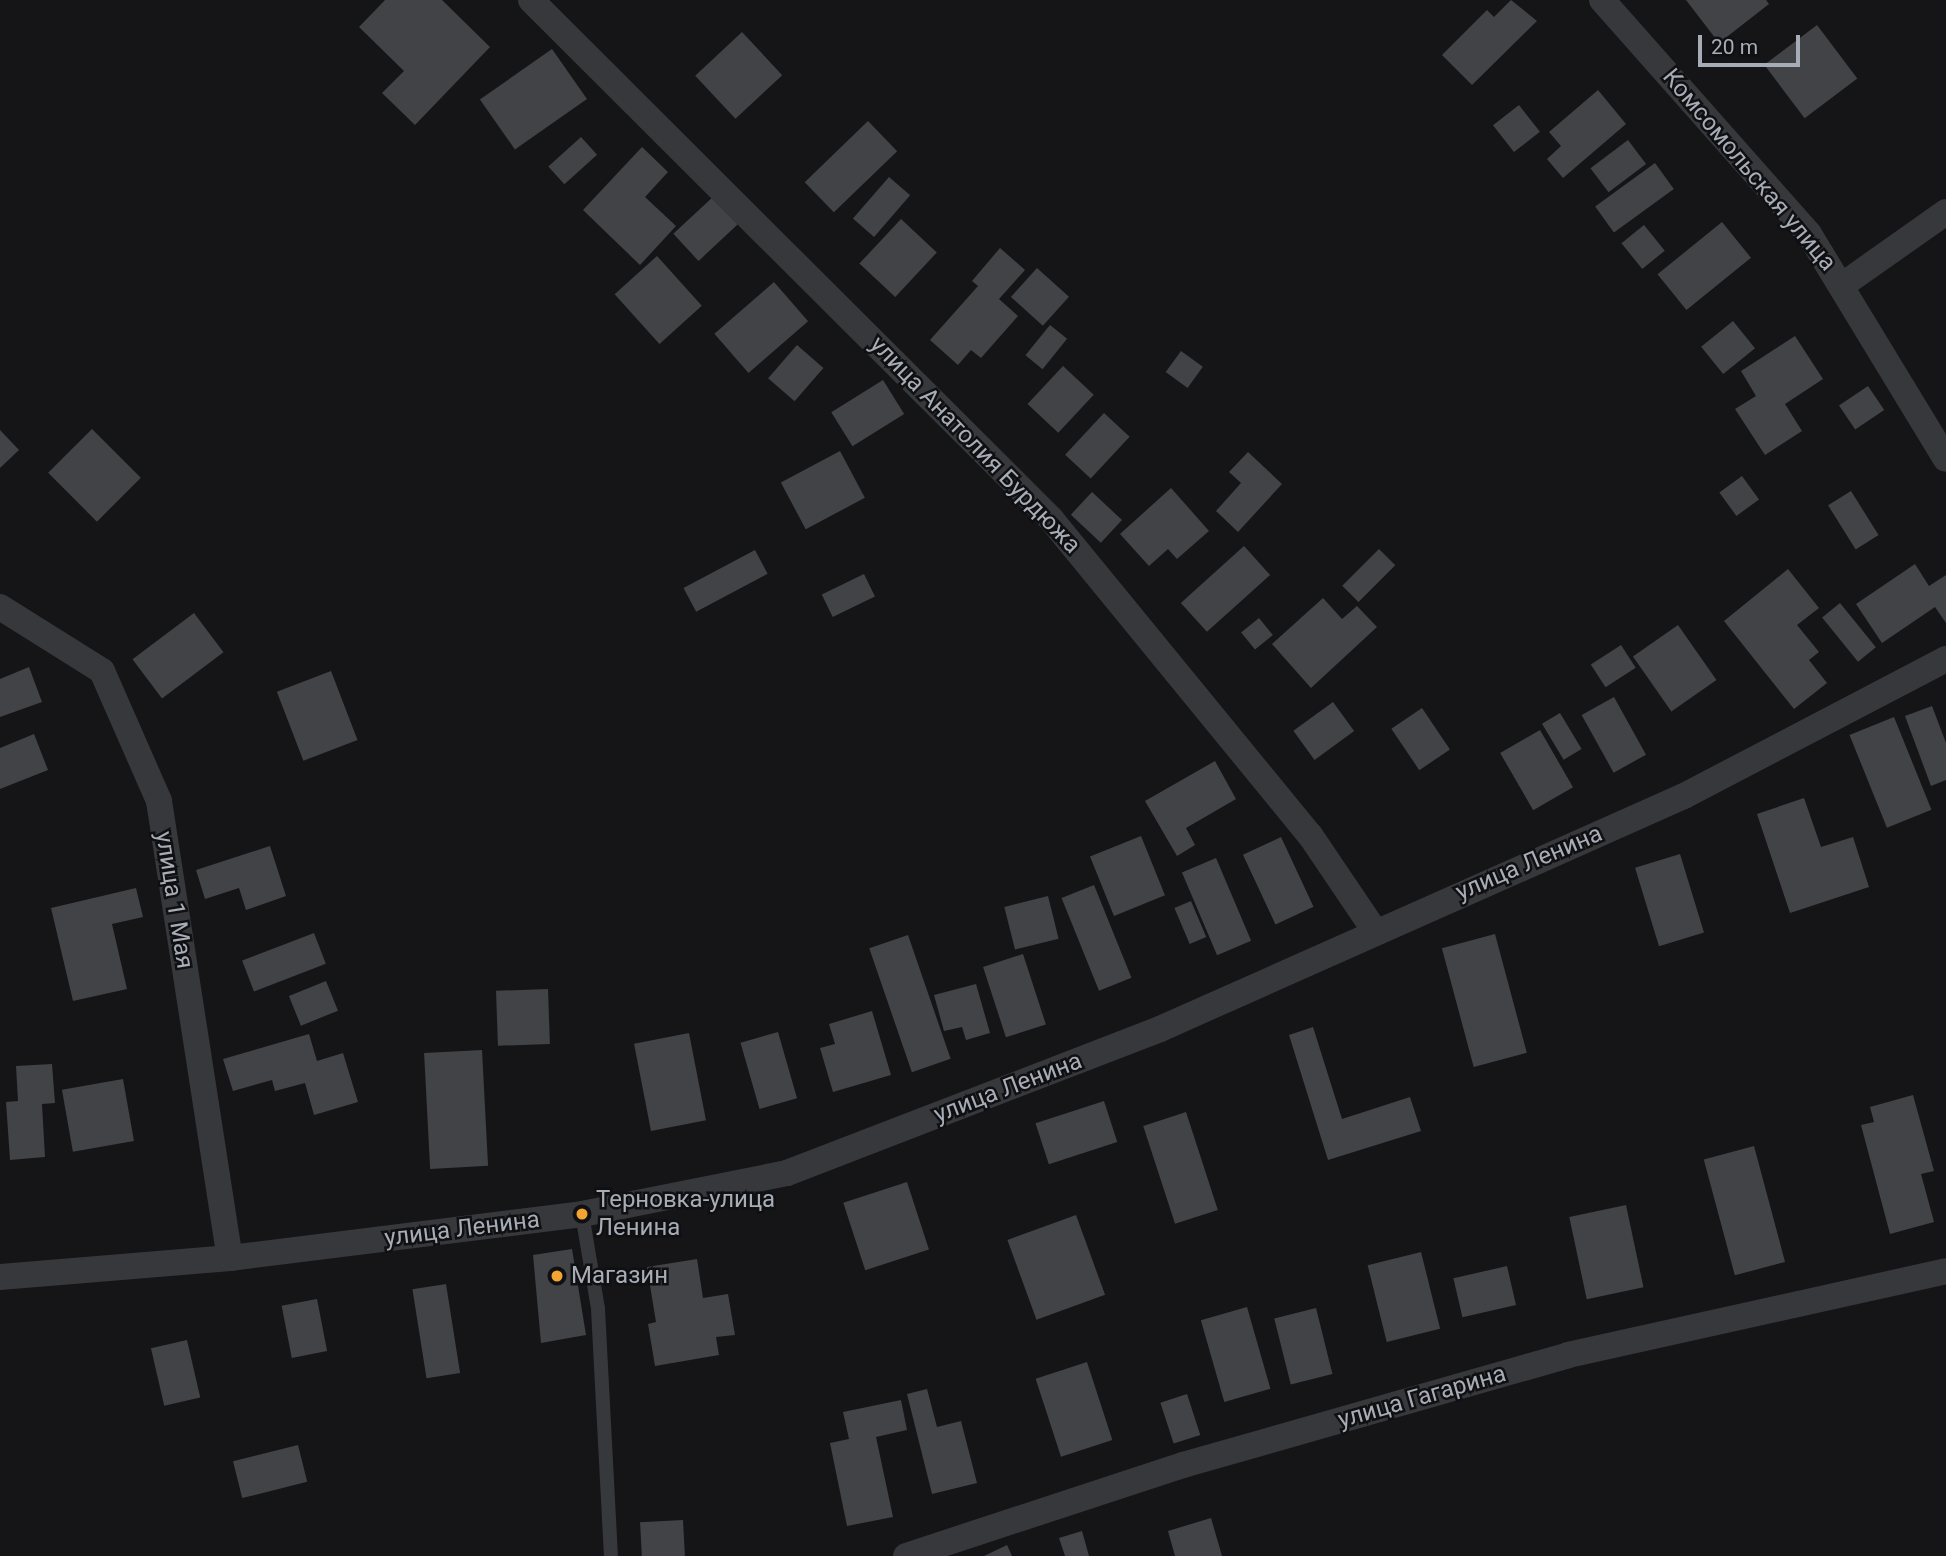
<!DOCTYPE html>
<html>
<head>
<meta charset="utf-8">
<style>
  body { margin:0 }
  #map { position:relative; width:1946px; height:1556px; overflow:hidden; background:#151517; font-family:Roboto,sans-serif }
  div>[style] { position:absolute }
  .building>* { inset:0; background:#414347; transform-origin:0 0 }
  .lane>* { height:14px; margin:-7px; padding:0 7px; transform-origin:7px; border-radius:7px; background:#36383c }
  .street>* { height:26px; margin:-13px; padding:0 13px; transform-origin:13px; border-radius:13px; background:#36383c }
  .dots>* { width:19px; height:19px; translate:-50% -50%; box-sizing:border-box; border:4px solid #101012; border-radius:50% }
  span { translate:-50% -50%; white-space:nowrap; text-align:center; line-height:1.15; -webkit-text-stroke:5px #101012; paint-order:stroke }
  .street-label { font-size:24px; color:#a7adb7 }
  .poi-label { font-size:24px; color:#a7adb7 }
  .left { translate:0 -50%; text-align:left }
  .scale { position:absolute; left:1698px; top:35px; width:102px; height:32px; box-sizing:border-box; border:4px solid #a7adb7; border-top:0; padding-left:9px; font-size:21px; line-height:24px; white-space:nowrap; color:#a7adb7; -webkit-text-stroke:5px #101012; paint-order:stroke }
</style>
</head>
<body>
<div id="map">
  <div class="building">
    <div style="clip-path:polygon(385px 0,442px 0,490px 47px,415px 125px,382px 93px,404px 71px,359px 27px)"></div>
    <div style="clip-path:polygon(1511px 0,1537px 21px,1472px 85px,1442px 55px,1487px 10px,1494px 17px)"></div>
    <div style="clip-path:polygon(1686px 0,1766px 0,1769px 4px,1719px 43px)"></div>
    <div style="left:1817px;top:25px;width:67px;height:66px;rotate:53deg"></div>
    <div style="left:742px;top:32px;width:59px;height:64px;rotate:47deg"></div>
    <div style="left:552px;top:49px;width:61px;height:88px;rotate:55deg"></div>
    <div style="clip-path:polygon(1598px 90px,1626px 124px,1563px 178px,1547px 159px,1561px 146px,1549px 132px)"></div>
    <div style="left:1519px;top:105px;width:34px;height:33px;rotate:52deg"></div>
    <div style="left:868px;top:121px;width:42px;height:88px;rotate:46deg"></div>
    <div style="left:581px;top:137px;width:24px;height:44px;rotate:48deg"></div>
    <div style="left:1628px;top:140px;width:30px;height:47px;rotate:53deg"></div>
    <div style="clip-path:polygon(642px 147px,668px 172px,645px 197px,676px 226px,640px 265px,583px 210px)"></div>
    <div style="left:1655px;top:163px;width:32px;height:74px;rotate:54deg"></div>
    <div style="left:889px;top:177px;width:28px;height:55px;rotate:41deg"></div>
    <div style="left:715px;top:195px;width:37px;height:57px;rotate:47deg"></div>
    <div style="left:901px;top:219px;width:49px;height:61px;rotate:43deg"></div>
    <div style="left:1722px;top:222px;width:46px;height:83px;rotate:51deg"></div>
    <div style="left:1644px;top:225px;width:33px;height:29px;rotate:51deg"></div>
    <div style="clip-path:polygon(1000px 248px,1025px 270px,999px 299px,1018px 316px,981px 358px,971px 350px,958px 365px,930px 340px,978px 286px,972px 281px)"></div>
    <div style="left:657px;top:256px;width:67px;height:57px;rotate:48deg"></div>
    <div style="left:1037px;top:268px;width:43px;height:39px;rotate:42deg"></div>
    <div style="left:774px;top:282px;width:52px;height:79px;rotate:49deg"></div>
    <div style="left:1733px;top:321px;width:35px;height:41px;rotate:51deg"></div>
    <div style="left:1050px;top:325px;width:22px;height:39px;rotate:39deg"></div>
    <div style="clip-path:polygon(1795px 336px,1823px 379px,1785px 404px,1802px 431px,1765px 455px,1735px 409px,1756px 396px,1741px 371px)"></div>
    <div style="left:797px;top:345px;width:35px;height:44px;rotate:41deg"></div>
    <div style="left:1181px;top:351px;width:27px;height:26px;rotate:36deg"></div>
    <div style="left:1063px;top:366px;width:42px;height:52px;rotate:43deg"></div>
    <div style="left:883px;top:380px;width:40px;height:61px;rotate:58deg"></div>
    <div style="left:1868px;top:386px;width:29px;height:35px;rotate:56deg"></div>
    <div style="left:1104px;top:413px;width:35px;height:57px;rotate:43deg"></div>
    <div style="left:92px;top:429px;width:69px;height:62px;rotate:45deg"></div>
    <div style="clip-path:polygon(0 430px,19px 450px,0 468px)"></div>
    <div style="left:840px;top:451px;width:53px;height:67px;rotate:62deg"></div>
    <div style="clip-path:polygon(1248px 452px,1282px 484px,1238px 532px,1216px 511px,1241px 483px,1229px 472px)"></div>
    <div style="left:1742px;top:476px;width:29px;height:28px;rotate:54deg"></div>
    <div style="clip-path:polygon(1171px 488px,1209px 531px,1177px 559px,1168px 549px,1149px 566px,1120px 534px)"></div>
    <div style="left:1851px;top:491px;width:52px;height:27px;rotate:58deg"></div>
    <div style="left:1092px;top:492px;width:41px;height:31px;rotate:43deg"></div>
    <div style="left:1244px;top:546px;width:39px;height:85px;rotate:48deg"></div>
    <div style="left:1379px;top:549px;width:23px;height:52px;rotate:45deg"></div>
    <div style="left:755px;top:550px;width:27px;height:81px;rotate:62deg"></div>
    <div style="clip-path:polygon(1915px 564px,1929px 586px,1946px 575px,1946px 623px,1935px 607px,1882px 643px,1856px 604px)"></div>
    <div style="clip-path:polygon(1788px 569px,1819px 608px,1797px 625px,1819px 652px,1809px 660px,1827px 683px,1794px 709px,1724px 621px)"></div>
    <div style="left:864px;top:574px;width:25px;height:47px;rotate:64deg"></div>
    <div style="clip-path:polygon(1323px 598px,1342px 619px,1357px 606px,1377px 627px,1311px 688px,1272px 644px)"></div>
    <div style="left:1840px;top:603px;width:57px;height:23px;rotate:51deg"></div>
    <div style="left:194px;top:613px;width:49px;height:77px;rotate:53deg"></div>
    <div style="left:1259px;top:618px;width:22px;height:23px;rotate:51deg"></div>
    <div style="left:1678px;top:625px;width:67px;height:55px;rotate:55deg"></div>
    <div style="left:1621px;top:645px;width:27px;height:36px;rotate:57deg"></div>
    <div style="clip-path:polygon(29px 667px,42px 702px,0 717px,0 679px)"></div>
    <div style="left:331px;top:671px;width:74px;height:58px;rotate:69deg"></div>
    <div style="left:1614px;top:697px;width:66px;height:37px;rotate:61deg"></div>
    <div style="left:1333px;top:702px;width:36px;height:49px;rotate:54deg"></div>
    <div style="clip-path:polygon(1932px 706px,1946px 743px,1946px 780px,1931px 786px,1905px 716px)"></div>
    <div style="left:1422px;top:708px;width:50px;height:37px;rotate:56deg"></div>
    <div style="left:1560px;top:713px;width:42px;height:21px;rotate:59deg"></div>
    <div style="left:1894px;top:717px;width:100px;height:48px;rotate:68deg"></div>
    <div style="left:1540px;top:730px;width:66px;height:46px;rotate:60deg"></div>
    <div style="clip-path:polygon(34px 734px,48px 770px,0 789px,0 748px)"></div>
    <div style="clip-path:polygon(1215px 761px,1236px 799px,1186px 828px,1195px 845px,1177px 856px,1145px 801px)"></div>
    <div style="clip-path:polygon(1804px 798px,1821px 847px,1853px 837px,1869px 887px,1790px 913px,1757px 814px)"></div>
    <div style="left:1141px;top:836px;width:64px;height:55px;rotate:68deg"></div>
    <div style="left:1281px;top:837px;width:77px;height:42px;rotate:65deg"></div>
    <div style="clip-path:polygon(270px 846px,286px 896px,246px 910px,239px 888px,205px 899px,196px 870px)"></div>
    <div style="left:1680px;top:854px;width:82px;height:47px;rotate:73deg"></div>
    <div style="left:1216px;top:858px;width:90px;height:37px;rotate:67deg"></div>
    <div style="left:1094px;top:885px;width:100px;height:35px;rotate:68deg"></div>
    <div style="clip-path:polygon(136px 888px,143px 917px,112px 924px,127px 989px,73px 1001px,51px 908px)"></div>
    <div style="left:1048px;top:896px;width:44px;height:45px;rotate:76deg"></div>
    <div style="left:1191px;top:901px;width:39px;height:18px;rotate:67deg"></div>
    <div style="left:314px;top:933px;width:33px;height:77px;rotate:69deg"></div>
    <div style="left:1495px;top:934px;width:123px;height:55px;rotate:75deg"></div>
    <div style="left:908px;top:935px;width:131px;height:41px;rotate:71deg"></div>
    <div style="left:1023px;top:954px;width:74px;height:42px;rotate:72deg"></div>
    <div style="left:326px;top:981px;width:32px;height:40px;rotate:68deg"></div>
    <div style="clip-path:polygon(976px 984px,990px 1033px,966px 1040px,962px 1027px,944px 1031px,934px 995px)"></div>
    <div style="left:548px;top:989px;width:55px;height:52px;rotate:88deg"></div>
    <div style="clip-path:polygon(872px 1011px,891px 1075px,833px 1092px,820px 1048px,835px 1044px,829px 1024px)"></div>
    <div style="clip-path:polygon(1313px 1027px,1342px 1119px,1410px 1097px,1421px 1131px,1328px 1160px,1289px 1035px)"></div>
    <div style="left:778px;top:1032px;width:69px;height:39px;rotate:74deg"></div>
    <div style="left:689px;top:1033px;width:89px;height:56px;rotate:79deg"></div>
    <div style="clip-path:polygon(309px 1034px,317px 1061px,343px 1053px,358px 1102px,314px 1115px,305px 1083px,275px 1091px,272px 1080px,233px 1091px,223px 1059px)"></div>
    <div style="left:482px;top:1050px;width:116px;height:58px;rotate:87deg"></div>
    <div style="clip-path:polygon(52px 1064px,55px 1103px,42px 1104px,45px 1157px,10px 1160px,6px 1102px,18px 1101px,16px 1066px)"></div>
    <div style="left:123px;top:1079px;width:63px;height:62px;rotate:80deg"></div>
    <div style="clip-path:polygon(1913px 1095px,1934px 1171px,1921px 1174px,1934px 1222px,1890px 1234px,1861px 1125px,1874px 1122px,1870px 1107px)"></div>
    <div style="left:1104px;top:1101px;width:43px;height:72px;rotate:72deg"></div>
    <div style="left:1186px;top:1112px;width:103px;height:45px;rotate:72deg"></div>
    <div style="left:1754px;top:1146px;width:120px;height:52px;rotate:75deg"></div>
    <div style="left:907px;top:1182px;width:71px;height:67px;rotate:72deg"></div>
    <div style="left:1626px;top:1205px;width:84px;height:58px;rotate:78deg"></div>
    <div style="left:1076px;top:1215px;width:85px;height:73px;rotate:70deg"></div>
    <div style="clip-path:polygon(572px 1249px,586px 1335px,541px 1343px,533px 1255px)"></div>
    <div style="left:1421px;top:1252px;width:79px;height:55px;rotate:76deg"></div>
    <div style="clip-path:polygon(697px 1259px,703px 1298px,728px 1294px,735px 1335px,716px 1337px,719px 1355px,655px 1366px,648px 1324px,656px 1322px,647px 1267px)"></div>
    <div style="left:1507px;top:1266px;width:40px;height:55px;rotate:77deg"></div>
    <div style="left:446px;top:1284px;width:90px;height:34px;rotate:81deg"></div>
    <div style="left:317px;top:1299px;width:53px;height:36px;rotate:79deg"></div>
    <div style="left:1247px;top:1307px;width:85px;height:48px;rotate:74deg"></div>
    <div style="left:1316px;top:1308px;width:68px;height:43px;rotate:76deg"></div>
    <div style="left:187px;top:1340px;width:59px;height:37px;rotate:77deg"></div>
    <div style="left:1087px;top:1362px;width:82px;height:54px;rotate:72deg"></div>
    <div style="clip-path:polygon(927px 1389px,937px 1427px,961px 1421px,977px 1483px,932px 1494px,907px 1394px)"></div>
    <div style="left:1187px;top:1394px;width:43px;height:28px;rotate:72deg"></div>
    <div style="clip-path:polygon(901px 1400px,907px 1430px,876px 1437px,893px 1517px,847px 1526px,830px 1443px,849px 1439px,843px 1412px)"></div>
    <div style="left:298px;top:1445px;width:38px;height:67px;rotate:76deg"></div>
    <div style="clip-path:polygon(1211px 1518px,1222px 1556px,1175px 1556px,1168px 1531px)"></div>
    <div style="left:683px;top:1520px;width:36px;height:43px;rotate:87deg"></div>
    <div style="clip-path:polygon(1082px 1531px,1089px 1556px,1065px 1556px,1059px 1538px)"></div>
    <div style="clip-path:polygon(1007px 1545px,1012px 1556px,984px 1556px)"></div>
  </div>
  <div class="lane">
    <div style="left:582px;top:1214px;width:96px;rotate:80.4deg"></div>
    <div style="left:598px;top:1309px;width:247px;rotate:87deg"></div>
  </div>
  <div class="street">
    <div style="left:531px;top:0;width:735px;rotate:44.94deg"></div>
    <div style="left:1051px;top:519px;width:409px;rotate:50.7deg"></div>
    <div style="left:1310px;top:835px;width:115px;rotate:56deg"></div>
    <div style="left:1602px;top:0;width:312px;rotate:48.5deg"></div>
    <div style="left:1809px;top:234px;width:263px;rotate:58.7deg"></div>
    <div style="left:1844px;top:284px;width:125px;rotate:-35.2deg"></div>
    <div style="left:0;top:607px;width:120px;rotate:32.1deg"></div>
    <div style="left:102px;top:671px;width:142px;rotate:66.3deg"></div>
    <div style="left:159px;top:801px;width:462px;rotate:81.2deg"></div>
    <div style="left:0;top:1277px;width:231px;rotate:-4.7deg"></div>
    <div style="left:230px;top:1258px;width:355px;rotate:-7.1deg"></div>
    <div style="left:582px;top:1214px;width:209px;rotate:-11.3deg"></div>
    <div style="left:787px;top:1173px;width:400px;rotate:-21.1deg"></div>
    <div style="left:1160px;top:1029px;width:573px;rotate:-23.97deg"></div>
    <div style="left:1684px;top:796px;width:296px;rotate:-27.6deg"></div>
    <div style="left:906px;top:1556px;width:292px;rotate:-18.2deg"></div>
    <div style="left:1183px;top:1465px;width:400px;rotate:-15.9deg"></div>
    <div style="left:1568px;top:1355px;width:387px;rotate:-12.5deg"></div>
  </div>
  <div class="dots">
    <div style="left:582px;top:1214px;background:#f4a531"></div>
    <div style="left:557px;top:1276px;background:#f4a531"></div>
  </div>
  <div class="street-label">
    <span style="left:1749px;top:170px;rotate:50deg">Комсомольская улица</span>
    <span style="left:975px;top:445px;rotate:46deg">улица Анатолия Бурдюжа</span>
    <span style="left:1529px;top:863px;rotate:-23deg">улица Ленина</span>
    <span style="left:174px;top:900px;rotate:81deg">улица 1 Мая</span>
    <span style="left:1008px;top:1088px;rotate:-21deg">улица Ленина</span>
    <span style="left:462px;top:1229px;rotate:-7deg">улица Ленина</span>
    <span style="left:1422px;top:1397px;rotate:-16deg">улица Гагарина</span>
  </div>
  <div class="poi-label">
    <span class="left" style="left:596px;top:1214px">Терновка-улица<br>Ленина</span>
    <span class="left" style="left:571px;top:1276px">Магазин</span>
  </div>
  <div class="scale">20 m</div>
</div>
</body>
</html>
